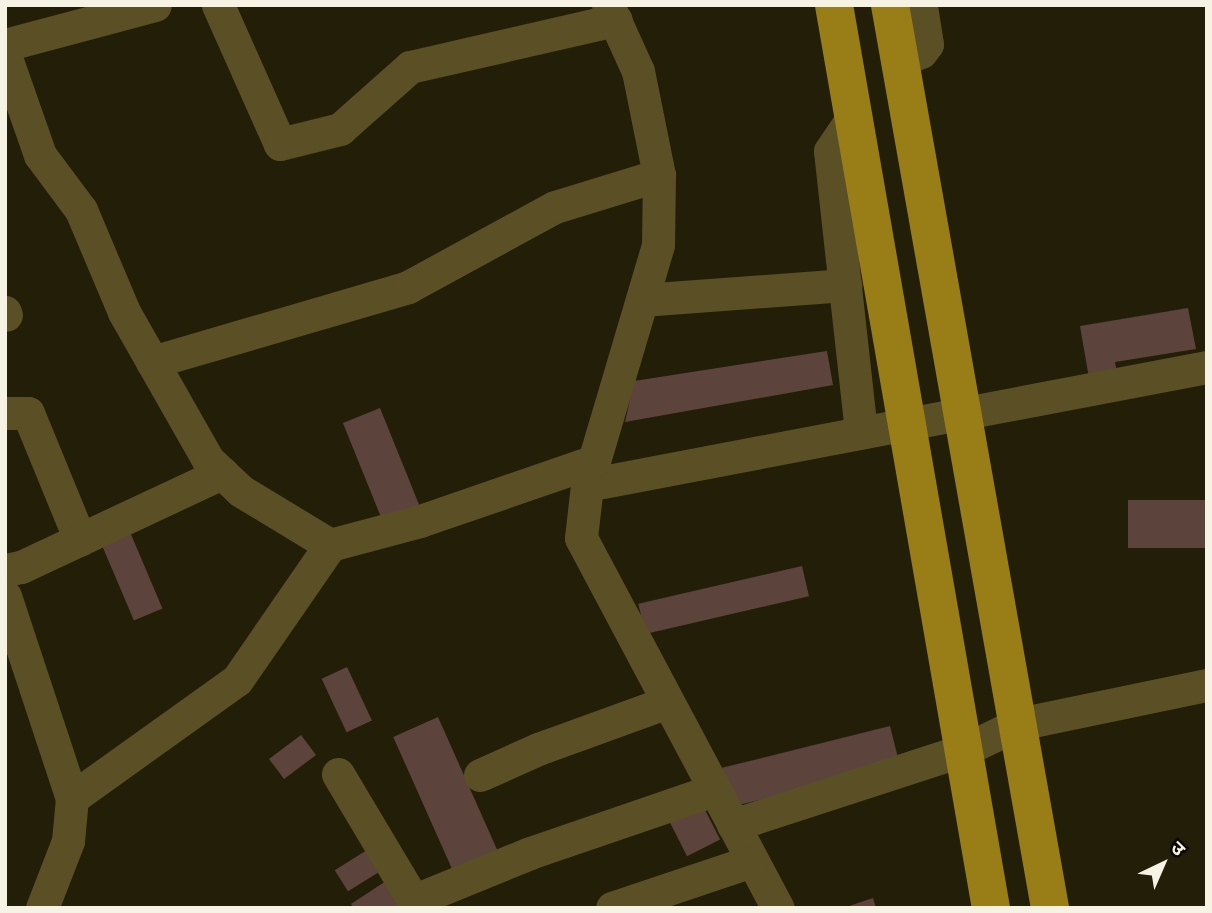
<!DOCTYPE html>
<html>
<head>
<meta charset="utf-8">
<style>
  body { margin:0 }
  #map { position:relative; width:1212px; height:913px; overflow:hidden; background:#231e08; font-family:"Space Grotesk","Noto Sans Devanagari",sans-serif }
  div>[style] { position:absolute }
  .building>* { inset:0; background:#5c433c; transform-origin:0 0 }
  .minor>* { height:33px; margin:-16.5px; padding:0 16.5px; transform-origin:16.5px; border-radius:16.5px; background:#5b4f25 }
  .major>* { height:38px; margin:-19px; padding:0 19px; transform-origin:19px; border-radius:19px; background:#997e17 }
  span { translate:-50% -50%; white-space:nowrap; text-align:center; line-height:1.15; -webkit-text-stroke:5px #0a0802; paint-order:stroke }
  .frame { position:absolute; inset:0; border:7px solid #f6f3e5; pointer-events:none }
  .north { position:absolute; left:1128px; top:829px; width:70px; height:70px; -webkit-text-stroke:5px #0a0802; paint-order:stroke; rotate:44deg; font-size:19px; font-weight:700; line-height:28px; text-align:center; color:#f6f3e5 }
  .north::after { content:''; display:block; margin:auto; width:24px; height:32px; background:#f6f3e5; clip-path:polygon(50% 0,100% 100%,50% 72%,0 100%) }
</style>
</head>
<body>
<div id="map">
  <div class="building">
    <div style="clip-path:polygon(1188px 308px,1196px 349px,1115px 362px,1118px 379px,1090px 384px,1080px 326px)"></div>
    <div style="clip-path:polygon(827px 351px,833px 385px,625px 422px,634px 381px)"></div>
    <div style="left:380px;top:408px;width:105px;height:40px;rotate:68deg"></div>
    <div style="left:1207px;top:500px;width:48px;height:79px;rotate:90deg"></div>
    <div style="left:130px;top:532px;width:83px;height:31px;rotate:67deg"></div>
    <div style="left:802px;top:566px;width:31px;height:168px;rotate:77deg"></div>
    <div style="left:347px;top:667px;width:59px;height:28px;rotate:65deg"></div>
    <div style="left:438px;top:717px;width:149px;height:49px;rotate:66deg"></div>
    <div style="left:890px;top:726px;width:40px;height:173px;rotate:76deg"></div>
    <div style="left:301px;top:735px;width:25px;height:40px;rotate:53deg"></div>
    <div style="left:701px;top:802px;width:42px;height:37px;rotate:63deg"></div>
    <div style="left:367px;top:850px;width:25px;height:38px;rotate:58deg"></div>
    <div style="clip-path:polygon(386px 881px,404px 908px,354px 908px,351px 904px)"></div>
    <div style="clip-path:polygon(873px 898px,876px 908px,847px 908px,846px 907px)"></div>
  </div>
  <div class="minor">
    <div style="left:218px;top:5px;width:152px;rotate:66deg"></div>
    <div style="left:280px;top:144px;width:62px;rotate:-14deg"></div>
    <div style="left:340px;top:129px;width:94px;rotate:-41.5deg"></div>
    <div style="left:410px;top:67px;width:211px;rotate:-12.9deg"></div>
    <div style="left:608px;top:5px;width:72px;rotate:65.6deg"></div>
    <div style="left:638px;top:71px;width:106px;rotate:78.6deg"></div>
    <div style="left:659px;top:175px;width:70px;rotate:90.8deg"></div>
    <div style="left:658px;top:245px;width:250px;rotate:106.5deg"></div>
    <div style="left:587px;top:485px;width:53px;rotate:96.5deg"></div>
    <div style="left:581px;top:538px;width:419px;rotate:62deg"></div>
    <div style="left:5px;top:45px;width:155px;rotate:-14.9deg"></div>
    <div style="left:5px;top:55px;width:106px;rotate:70.7deg"></div>
    <div style="left:40px;top:155px;width:69px;rotate:53.3deg"></div>
    <div style="left:81px;top:210px;width:111px;rotate:67.1deg"></div>
    <div style="left:124px;top:312px;width:170px;rotate:60.4deg"></div>
    <div style="left:208px;top:460px;width:45px;rotate:43.2deg"></div>
    <div style="left:241px;top:491px;width:104px;rotate:31.2deg"></div>
    <div style="left:900px;top:60px;width:22px;rotate:-21deg"></div>
    <div style="left:921px;top:52px;width:10px;rotate:-53deg"></div>
    <div style="left:927px;top:44px;width:39px;rotate:-99deg"></div>
    <div style="left:853px;top:117px;width:41px;rotate:124.1deg"></div>
    <div style="left:830px;top:151px;width:281px;rotate:83.7deg"></div>
    <div style="left:642px;top:300px;width:204px;rotate:-4.2deg"></div>
    <div style="left:5px;top:312px;width:3px;rotate:72deg"></div>
    <div style="left:152px;top:362px;width:267px;rotate:-16.3deg"></div>
    <div style="left:408px;top:287px;width:167px;rotate:-28.6deg"></div>
    <div style="left:555px;top:207px;width:109px;rotate:-17.1deg"></div>
    <div style="left:5px;top:413px;width:23px"></div>
    <div style="left:28px;top:413px;width:137px;rotate:67.7deg"></div>
    <div style="left:587px;top:485px;width:631px;rotate:-10.78deg"></div>
    <div style="left:5px;top:570px;width:16px;rotate:-11deg"></div>
    <div style="left:21px;top:567px;width:222px;rotate:-25.1deg"></div>
    <div style="left:5px;top:596px;width:213px;rotate:71.7deg"></div>
    <div style="left:72px;top:798px;width:43px;rotate:95.3deg"></div>
    <div style="left:68px;top:841px;width:72px;rotate:111.2deg"></div>
    <div style="left:338px;top:774px;width:156px;rotate:59.2deg"></div>
    <div style="left:480px;top:775px;width:64px;rotate:-24.1deg"></div>
    <div style="left:538px;top:749px;width:138px;rotate:-19.9deg"></div>
    <div style="left:72px;top:798px;width:203px;rotate:-35.6deg"></div>
    <div style="left:237px;top:680px;width:164px;rotate:-55.4deg"></div>
    <div style="left:330px;top:545px;width:93px;rotate:-14.9deg"></div>
    <div style="left:420px;top:521px;width:184px;rotate:-19deg"></div>
    <div style="left:733px;top:825px;width:243px;rotate:-18deg"></div>
    <div style="left:964px;top:750px;width:60px;rotate:-25.7deg"></div>
    <div style="left:1018px;top:724px;width:193px;rotate:-11.7deg"></div>
    <div style="left:415px;top:900px;width:124px;rotate:-22.2deg"></div>
    <div style="left:530px;top:853px;width:194px;rotate:-18.9deg"></div>
    <div style="left:612px;top:908px;width:148px;rotate:-18.6deg"></div>
  </div>
  <div class="major">
    <div style="left:834px;top:5px;width:917px;rotate:80.14deg"></div>
    <div style="left:890px;top:5px;width:917px;rotate:79.95deg"></div>
  </div>
  <div class="frame"></div>
  <div class="north">उ</div>
</div>
</body>
</html>
